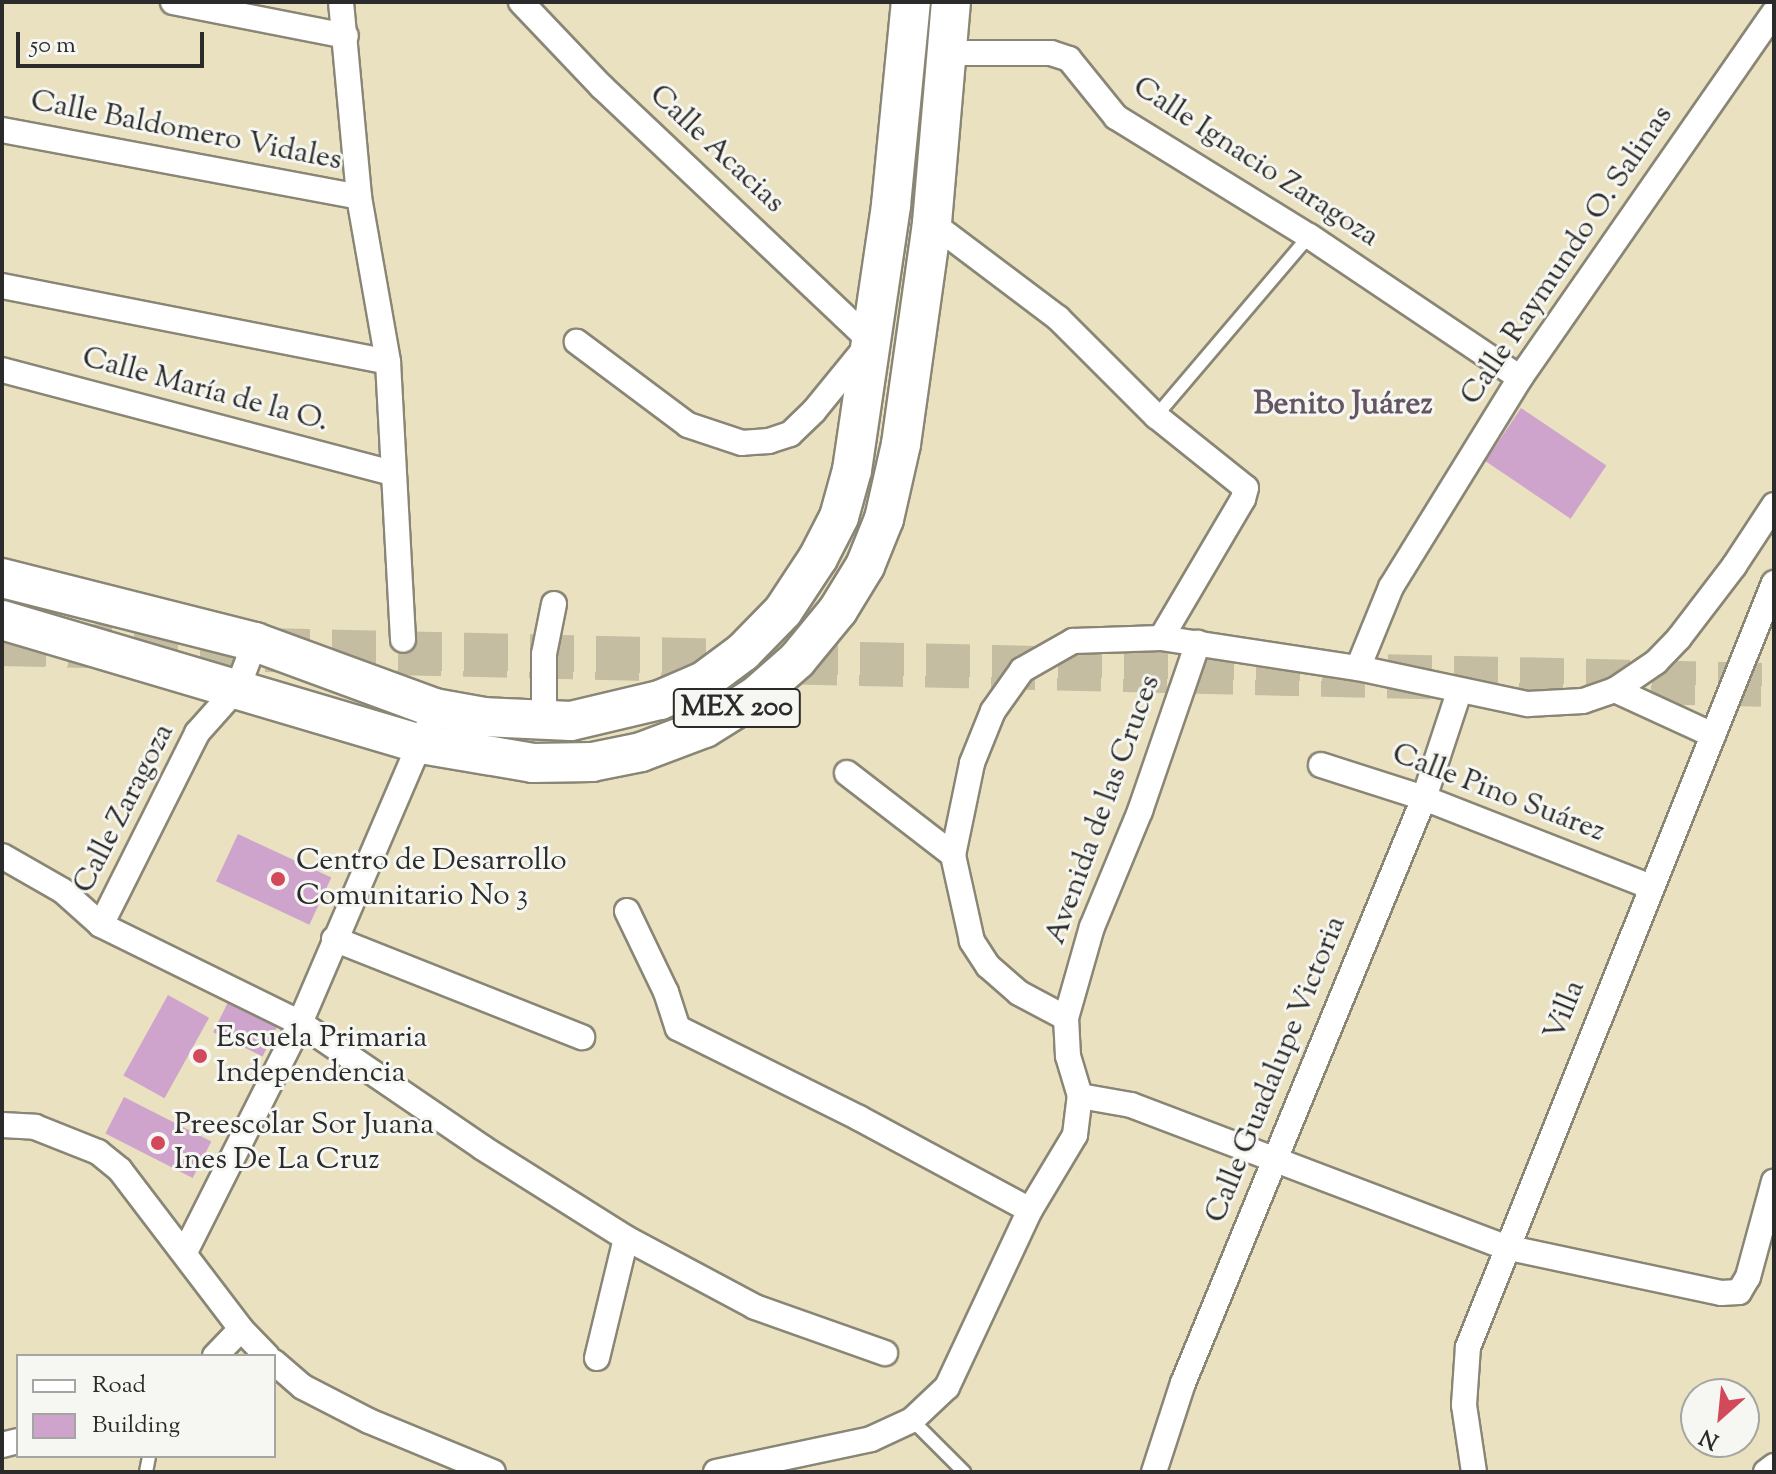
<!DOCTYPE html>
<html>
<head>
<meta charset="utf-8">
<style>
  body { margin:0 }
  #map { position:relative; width:1776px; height:1474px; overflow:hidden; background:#eae1c0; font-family:"Sorts Mill Goudy",serif }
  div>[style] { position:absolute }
  .building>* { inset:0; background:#cea4cc; transform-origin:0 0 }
  .motorway-tunnel>* { height:44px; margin-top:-22px; transform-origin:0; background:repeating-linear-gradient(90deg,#c4bda2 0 44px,transparent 0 66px) }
  .roads { filter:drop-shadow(2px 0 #8a8676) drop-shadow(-2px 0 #8a8676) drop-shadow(0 2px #8a8676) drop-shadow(0 -2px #8a8676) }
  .service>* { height:12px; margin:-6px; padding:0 6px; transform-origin:6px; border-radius:6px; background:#fff }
  .minor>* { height:24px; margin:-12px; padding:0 12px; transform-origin:12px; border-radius:12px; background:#fff }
  .primary>* { height:38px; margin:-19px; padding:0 19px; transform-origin:19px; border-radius:19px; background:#fff }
  .dots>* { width:22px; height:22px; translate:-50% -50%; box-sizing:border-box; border:4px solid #f6f6f2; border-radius:50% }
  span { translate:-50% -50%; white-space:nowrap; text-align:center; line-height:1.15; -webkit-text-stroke:6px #f6f6f2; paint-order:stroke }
  .shield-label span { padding:2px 6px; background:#f6f6f2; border:2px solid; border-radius:6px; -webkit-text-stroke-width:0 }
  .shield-label { font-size:28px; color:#2b2b2b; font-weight:700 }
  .street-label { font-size:30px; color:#2b2b2b }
  .poi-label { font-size:30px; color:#2b2b2b }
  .left { translate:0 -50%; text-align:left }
  .neighbourhood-label { font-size:32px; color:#645563; font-weight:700 }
  .frame { position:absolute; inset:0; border:4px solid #2b2b2b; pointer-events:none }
  .legend { position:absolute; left:16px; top:1354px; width:260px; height:104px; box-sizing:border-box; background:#f6f6f2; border:2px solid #a5a5a2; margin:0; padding:10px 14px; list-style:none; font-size:24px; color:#2b2b2b }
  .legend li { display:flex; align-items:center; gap:16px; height:40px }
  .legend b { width:40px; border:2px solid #a5a5a2 }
  .north { position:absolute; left:1680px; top:1378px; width:80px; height:80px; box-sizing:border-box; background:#f6f6f2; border:2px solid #a5a5a2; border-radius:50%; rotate:207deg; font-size:22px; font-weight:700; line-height:32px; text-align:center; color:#2b2b2b }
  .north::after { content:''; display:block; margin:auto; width:28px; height:36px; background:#d1495b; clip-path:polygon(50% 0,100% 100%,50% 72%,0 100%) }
  .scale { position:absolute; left:16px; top:32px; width:188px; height:36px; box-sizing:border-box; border:4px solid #2b2b2b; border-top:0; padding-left:10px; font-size:24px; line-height:28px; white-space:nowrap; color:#2b2b2b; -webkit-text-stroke:6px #f6f6f2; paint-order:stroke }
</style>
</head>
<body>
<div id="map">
  <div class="building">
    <div style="left:1521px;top:408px;width:103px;height:64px;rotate:34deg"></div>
    <div style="left:238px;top:834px;width:103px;height:52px;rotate:25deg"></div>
    <div style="left:168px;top:995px;width:47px;height:92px;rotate:29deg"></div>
    <div style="left:229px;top:1000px;width:55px;height:36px;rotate:26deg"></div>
    <div style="left:124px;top:1097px;width:98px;height:41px;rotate:27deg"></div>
  </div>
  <div class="motorway-tunnel">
    <div style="left:2px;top:644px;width:1772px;rotate:1.33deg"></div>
  </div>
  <div class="roads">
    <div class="service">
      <div style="left:1156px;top:416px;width:236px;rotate:-49.6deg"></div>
      <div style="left:912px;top:1420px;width:74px;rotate:45deg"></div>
      <div style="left:146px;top:1472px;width:16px;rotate:-79deg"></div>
    </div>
    <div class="minor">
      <div style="left:173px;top:2px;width:176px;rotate:11.1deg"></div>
      <div style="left:341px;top:2px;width:196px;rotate:84.7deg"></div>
      <div style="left:359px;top:197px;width:168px;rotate:80deg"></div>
      <div style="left:388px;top:362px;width:278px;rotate:86.9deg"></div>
      <div style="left:521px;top:2px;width:117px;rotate:46.4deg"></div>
      <div style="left:602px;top:87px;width:370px;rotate:43.4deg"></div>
      <div style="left:871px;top:341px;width:90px;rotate:129.2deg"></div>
      <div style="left:814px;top:411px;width:33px;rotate:136deg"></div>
      <div style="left:790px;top:434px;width:22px;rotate:162deg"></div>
      <div style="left:769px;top:441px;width:27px;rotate:176deg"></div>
      <div style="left:742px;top:443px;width:57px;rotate:-161.6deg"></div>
      <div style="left:688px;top:425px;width:139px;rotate:-143.2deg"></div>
      <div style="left:947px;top:53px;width:104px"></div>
      <div style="left:1051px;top:53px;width:19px;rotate:18deg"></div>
      <div style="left:1069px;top:59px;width:75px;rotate:51deg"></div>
      <div style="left:1116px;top:117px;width:227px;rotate:31.7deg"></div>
      <div style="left:1309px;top:236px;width:254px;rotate:33.9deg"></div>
      <div style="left:2px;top:130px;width:363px;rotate:10.6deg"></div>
      <div style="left:932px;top:223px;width:158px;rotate:37deg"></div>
      <div style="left:1058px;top:318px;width:139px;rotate:45deg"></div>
      <div style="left:1156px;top:416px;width:115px;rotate:38.7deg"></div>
      <div style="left:1246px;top:488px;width:11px;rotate:105deg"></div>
      <div style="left:1243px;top:499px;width:161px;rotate:120.5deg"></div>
      <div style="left:2px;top:286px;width:393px;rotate:11.1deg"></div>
      <div style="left:2px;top:370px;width:403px;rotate:14.8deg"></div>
      <div style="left:1358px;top:668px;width:87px;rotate:-67.8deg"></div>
      <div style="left:1391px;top:587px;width:246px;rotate:-58.3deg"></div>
      <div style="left:1520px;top:378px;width:445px;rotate:-55.2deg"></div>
      <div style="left:1615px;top:690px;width:108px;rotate:24.7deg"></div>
      <div style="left:544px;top:721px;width:67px;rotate:-90deg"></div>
      <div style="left:544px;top:654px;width:51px;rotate:-78.7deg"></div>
      <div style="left:1321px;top:765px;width:108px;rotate:17.8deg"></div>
      <div style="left:1424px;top:798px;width:244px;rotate:21.4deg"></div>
      <div style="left:847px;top:773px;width:134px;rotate:37.7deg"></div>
      <div style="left:2px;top:856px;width:70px;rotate:29.8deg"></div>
      <div style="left:63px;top:891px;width:51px;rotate:41.8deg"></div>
      <div style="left:101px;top:925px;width:222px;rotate:26.2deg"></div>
      <div style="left:300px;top:1023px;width:222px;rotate:34.3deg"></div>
      <div style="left:483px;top:1148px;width:169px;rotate:32.2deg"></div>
      <div style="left:626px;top:1238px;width:146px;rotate:28.1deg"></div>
      <div style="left:755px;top:1307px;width:138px;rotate:19.5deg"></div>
      <div style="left:627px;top:911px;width:90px;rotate:64.3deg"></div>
      <div style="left:666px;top:992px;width:38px;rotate:72deg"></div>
      <div style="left:678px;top:1028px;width:202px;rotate:26.4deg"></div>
      <div style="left:859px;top:1118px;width:194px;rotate:28.3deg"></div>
      <div style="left:101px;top:925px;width:215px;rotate:-63.4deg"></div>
      <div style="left:197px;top:733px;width:62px;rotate:-48.3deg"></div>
      <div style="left:238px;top:687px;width:48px;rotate:-69.3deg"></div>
      <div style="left:334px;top:939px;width:267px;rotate:21.6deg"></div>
      <div style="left:1066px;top:1018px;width:53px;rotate:-152deg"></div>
      <div style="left:1019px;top:993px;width:41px;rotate:-138.9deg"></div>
      <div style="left:988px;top:966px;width:30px;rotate:-123deg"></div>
      <div style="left:972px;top:941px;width:88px;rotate:-102.5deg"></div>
      <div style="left:953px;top:855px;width:94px;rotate:-78.3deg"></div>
      <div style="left:972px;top:763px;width:56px;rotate:-68deg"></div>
      <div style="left:993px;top:711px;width:50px;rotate:-54.7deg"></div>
      <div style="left:1022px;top:670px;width:59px;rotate:-29.6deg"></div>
      <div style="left:1073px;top:641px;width:88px;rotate:-2deg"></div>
      <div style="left:1161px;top:638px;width:199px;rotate:8.7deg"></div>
      <div style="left:1358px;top:668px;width:174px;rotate:12deg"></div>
      <div style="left:1528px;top:704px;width:55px;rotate:-3.1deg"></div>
      <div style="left:1583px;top:701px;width:34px;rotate:-19deg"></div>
      <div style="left:1615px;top:690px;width:50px;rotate:-34.3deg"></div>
      <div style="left:1656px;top:662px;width:33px;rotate:-46deg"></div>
      <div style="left:1679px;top:638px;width:91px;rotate:-52.6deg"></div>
      <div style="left:1734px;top:566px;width:73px;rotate:-56.7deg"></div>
      <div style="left:1080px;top:1096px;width:52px;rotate:10deg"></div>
      <div style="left:1131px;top:1105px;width:400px;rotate:20.8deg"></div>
      <div style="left:1505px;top:1247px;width:221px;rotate:12deg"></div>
      <div style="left:1721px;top:1293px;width:18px;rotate:-3deg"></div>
      <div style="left:1739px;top:1292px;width:17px;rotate:-59deg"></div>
      <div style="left:1748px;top:1277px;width:99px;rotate:-74.8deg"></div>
      <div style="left:2px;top:1125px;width:33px;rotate:3deg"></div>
      <div style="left:35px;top:1127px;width:68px;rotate:21.6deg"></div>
      <div style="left:98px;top:1152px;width:28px;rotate:39deg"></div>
      <div style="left:120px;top:1170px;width:200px;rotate:52.7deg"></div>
      <div style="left:241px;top:1329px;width:37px;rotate:46deg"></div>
      <div style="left:185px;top:1252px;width:256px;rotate:-63.3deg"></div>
      <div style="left:300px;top:1023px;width:318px;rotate:-66.8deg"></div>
      <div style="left:215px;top:1356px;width:37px;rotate:-46deg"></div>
      <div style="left:597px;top:1358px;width:123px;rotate:-76.4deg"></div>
      <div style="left:274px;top:1362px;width:38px;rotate:41deg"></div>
      <div style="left:303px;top:1387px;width:74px;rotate:27.3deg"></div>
      <div style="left:369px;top:1421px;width:134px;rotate:22.4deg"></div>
      <div style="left:2px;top:1445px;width:16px;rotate:-14deg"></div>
      <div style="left:716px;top:1472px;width:158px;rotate:-12deg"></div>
      <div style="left:871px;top:1439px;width:45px;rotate:-24.9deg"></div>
      <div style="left:912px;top:1420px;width:48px;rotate:-43.3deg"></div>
      <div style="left:947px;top:1387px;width:195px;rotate:-64.9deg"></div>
      <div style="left:1030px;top:1210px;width:87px;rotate:-59deg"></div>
      <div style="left:1075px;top:1135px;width:39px;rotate:-83deg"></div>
      <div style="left:1080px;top:1096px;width:42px;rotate:-106.7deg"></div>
      <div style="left:1068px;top:1056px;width:38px;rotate:-93deg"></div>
      <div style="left:1066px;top:1018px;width:95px;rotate:-74.1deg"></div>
      <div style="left:1092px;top:927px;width:126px;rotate:-67.5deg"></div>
      <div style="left:1140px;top:811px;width:178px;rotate:-71deg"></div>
      <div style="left:1154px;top:1472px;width:94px;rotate:-72deg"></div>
      <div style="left:1183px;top:1383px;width:633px;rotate:-67.61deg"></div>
      <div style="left:1424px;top:798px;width:112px;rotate:-71.7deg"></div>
      <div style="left:1474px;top:1472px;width:68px;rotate:-98.5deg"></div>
      <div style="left:1464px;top:1405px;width:58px;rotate:-86.1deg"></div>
      <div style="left:1468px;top:1347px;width:823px;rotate:-68.17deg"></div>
      <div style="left:1766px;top:1472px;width:10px;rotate:-37deg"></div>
    </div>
    <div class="primary">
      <div style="left:2px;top:578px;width:261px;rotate:14.2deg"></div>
      <div style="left:255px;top:642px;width:191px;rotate:20.2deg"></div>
      <div style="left:434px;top:708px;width:51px;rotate:10.2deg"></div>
      <div style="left:484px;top:717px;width:87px;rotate:2.6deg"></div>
      <div style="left:571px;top:721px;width:91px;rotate:-13.3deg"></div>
      <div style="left:660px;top:700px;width:48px;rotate:-23.4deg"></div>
      <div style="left:704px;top:681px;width:49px;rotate:-36.6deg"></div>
      <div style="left:743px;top:652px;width:57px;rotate:-45.7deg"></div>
      <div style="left:783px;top:611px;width:64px;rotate:-56.6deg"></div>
      <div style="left:818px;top:558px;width:46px;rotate:-62.9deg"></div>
      <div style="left:839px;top:517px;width:49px;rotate:-74.5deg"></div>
      <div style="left:852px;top:470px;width:268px;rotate:-81.6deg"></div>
      <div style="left:891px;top:205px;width:204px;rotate:-84.4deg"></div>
      <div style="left:2px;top:620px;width:437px;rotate:16.5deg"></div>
      <div style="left:421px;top:744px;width:114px;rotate:9.6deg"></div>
      <div style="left:533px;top:763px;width:59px;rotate:-1deg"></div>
      <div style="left:592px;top:762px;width:50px;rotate:-11.5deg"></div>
      <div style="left:641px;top:752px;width:68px;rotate:-20.6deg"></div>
      <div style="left:705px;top:728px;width:60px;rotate:-32.1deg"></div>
      <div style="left:756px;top:696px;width:55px;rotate:-41.3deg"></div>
      <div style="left:797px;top:660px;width:65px;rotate:-50.6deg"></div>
      <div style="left:838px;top:610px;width:52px;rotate:-58.5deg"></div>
      <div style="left:865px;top:566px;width:51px;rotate:-68deg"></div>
      <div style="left:884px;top:519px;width:77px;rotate:-77.2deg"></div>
      <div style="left:901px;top:444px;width:223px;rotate:-82deg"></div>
      <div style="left:932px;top:223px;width:222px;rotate:-85.1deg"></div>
    </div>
  </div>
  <div class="dots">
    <div style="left:278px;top:879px;background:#d1495b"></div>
    <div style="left:200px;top:1056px;background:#d1495b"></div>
    <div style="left:158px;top:1143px;background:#d1495b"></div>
  </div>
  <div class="shield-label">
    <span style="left:737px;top:708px">MEX 200</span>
  </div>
  <div class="street-label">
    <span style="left:186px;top:132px;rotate:11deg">Calle Baldomero Vidales</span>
    <span style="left:716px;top:150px;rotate:43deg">Calle Acacias</span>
    <span style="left:1255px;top:163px;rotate:33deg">Calle Ignacio Zaragoza</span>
    <span style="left:1568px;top:256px;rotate:-56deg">Calle Raymundo O. Salinas</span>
    <span style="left:205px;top:391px;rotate:15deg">Calle María de la O.</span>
    <span style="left:1498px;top:794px;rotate:21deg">Calle Pino Suárez</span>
    <span style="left:125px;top:809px;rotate:-63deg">Calle Zaragoza</span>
    <span style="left:1104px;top:810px;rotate:-70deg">Avenida de las Cruces</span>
    <span style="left:1566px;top:1011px;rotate:-68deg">Villa</span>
    <span style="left:1277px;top:1070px;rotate:-68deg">Calle Guadalupe Victoria</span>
  </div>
  <div class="poi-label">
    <span class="left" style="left:296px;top:879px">Centro de Desarrollo<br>Comunitario No 3</span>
    <span class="left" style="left:216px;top:1056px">Escuela Primaria<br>Independencia</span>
    <span class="left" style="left:174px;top:1143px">Preescolar Sor Juana<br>Ines De La Cruz</span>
  </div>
  <div class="neighbourhood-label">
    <span style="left:1343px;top:405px">Benito Juárez</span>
  </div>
  <div class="frame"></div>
  <ul class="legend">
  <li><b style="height:10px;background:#fff"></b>Road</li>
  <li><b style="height:22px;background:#cea4cc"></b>Building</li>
  </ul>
  <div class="north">N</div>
  <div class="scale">50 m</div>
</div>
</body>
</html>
